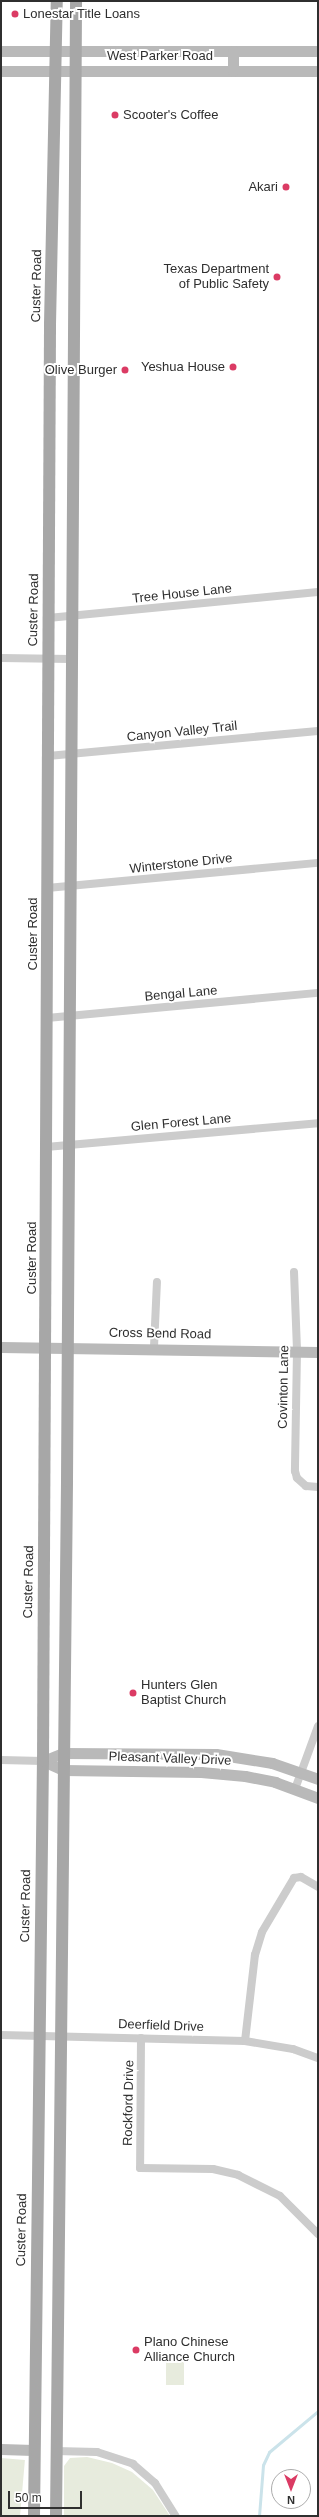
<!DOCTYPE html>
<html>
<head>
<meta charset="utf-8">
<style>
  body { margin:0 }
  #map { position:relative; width:319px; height:2517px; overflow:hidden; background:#fff; font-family:Helvetica,sans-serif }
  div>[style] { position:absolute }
  .green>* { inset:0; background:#e7ebdd; transform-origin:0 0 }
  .stream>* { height:3px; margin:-1.5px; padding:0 1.5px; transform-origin:1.5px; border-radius:1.5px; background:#cbe3ea }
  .street>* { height:8px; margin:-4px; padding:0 4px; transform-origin:4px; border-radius:4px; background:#ccc }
  .secondary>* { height:11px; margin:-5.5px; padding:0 5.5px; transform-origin:5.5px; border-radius:5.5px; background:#b9b9b9 }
  .primary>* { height:12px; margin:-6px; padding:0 6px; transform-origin:6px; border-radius:6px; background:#a7a7a7 }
  .dots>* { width:11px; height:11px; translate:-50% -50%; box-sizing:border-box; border:2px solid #fff; border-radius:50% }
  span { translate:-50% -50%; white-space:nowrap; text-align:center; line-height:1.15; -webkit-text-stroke:4px #fff; paint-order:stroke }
  .poi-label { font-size:13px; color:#2f2f2f }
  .left { translate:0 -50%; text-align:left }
  .right { translate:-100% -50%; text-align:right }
  .street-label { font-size:13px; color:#2f2f2f }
  .frame { position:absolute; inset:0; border:2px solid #2f2f2f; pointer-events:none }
  .north { position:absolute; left:271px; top:2469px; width:40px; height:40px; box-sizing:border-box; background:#fff; border:1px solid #acacac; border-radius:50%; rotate:180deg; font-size:11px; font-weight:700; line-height:16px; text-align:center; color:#2f2f2f }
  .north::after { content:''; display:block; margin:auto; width:14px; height:18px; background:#db3b64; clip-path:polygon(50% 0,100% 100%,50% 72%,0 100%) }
  .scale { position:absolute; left:8px; top:2491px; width:74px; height:18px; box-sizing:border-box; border:2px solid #2f2f2f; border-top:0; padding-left:5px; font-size:12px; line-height:14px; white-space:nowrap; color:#2f2f2f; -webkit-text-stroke:3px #fff; paint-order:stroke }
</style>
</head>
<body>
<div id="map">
  <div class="green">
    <div style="left:166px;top:2358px;width:18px;height:27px"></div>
    <div style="clip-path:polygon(87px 2457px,112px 2463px,132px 2472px,153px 2490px,170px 2516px,64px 2516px,64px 2466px,70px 2458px)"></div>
    <div style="left:1px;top:2458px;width:24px;height:58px;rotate:5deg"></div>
  </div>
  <div class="stream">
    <div style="left:259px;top:2516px;width:51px;rotate:-85.5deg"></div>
    <div style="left:263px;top:2465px;width:14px;rotate:-65deg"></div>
    <div style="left:269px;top:2452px;width:64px;rotate:-39.9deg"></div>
  </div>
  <div class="street">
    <div style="left:48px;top:618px;width:271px;rotate:-5.5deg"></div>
    <div style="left:1px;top:658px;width:70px;rotate:0.8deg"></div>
    <div style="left:48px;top:756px;width:271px;rotate:-5.3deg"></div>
    <div style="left:47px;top:888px;width:272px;rotate:-5.3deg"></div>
    <div style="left:47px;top:1018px;width:272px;rotate:-5.3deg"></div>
    <div style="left:46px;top:1147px;width:273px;rotate:-5deg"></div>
    <div style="left:294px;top:1272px;width:79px;rotate:87.8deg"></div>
    <div style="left:297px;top:1351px;width:120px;rotate:91deg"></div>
    <div style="left:295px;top:1471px;width:7px;rotate:74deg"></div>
    <div style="left:297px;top:1478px;width:12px;rotate:42deg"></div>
    <div style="left:306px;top:1486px;width:12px;rotate:5deg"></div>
    <div style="left:154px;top:1347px;width:65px;rotate:-87.4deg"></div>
    <div style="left:1px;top:1760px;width:42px;rotate:1.4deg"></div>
    <div style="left:295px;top:1789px;width:67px;rotate:-69.9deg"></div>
    <div style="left:1px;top:2035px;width:244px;rotate:1.4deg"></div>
    <div style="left:245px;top:2041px;width:49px;rotate:9.5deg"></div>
    <div style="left:293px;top:2049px;width:27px;rotate:20deg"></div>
    <div style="left:141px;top:2038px;width:130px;rotate:90.4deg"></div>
    <div style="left:140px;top:2168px;width:73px;rotate:0.8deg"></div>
    <div style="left:213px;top:2169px;width:26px;rotate:13deg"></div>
    <div style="left:238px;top:2175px;width:47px;rotate:26.6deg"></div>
    <div style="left:280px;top:2196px;width:54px;rotate:45deg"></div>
    <div style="left:245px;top:2041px;width:87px;rotate:-83.4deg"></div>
    <div style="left:255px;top:1955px;width:24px;rotate:-73deg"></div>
    <div style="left:262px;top:1932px;width:63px;rotate:-59.3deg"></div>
    <div style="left:294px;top:1878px;width:7px;rotate:-8deg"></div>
    <div style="left:301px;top:1877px;width:20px;rotate:30deg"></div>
    <div style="left:55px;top:2451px;width:42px;rotate:1.4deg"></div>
    <div style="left:97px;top:2452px;width:38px;rotate:18deg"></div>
    <div style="left:133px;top:2464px;width:29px;rotate:41deg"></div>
    <div style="left:155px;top:2483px;width:39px;rotate:58deg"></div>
  </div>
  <div class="secondary">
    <div style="left:1px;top:51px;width:317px"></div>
    <div style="left:1px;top:71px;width:317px"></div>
    <div style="left:233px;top:71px;width:20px;rotate:-90deg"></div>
    <div style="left:1px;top:1347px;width:317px;rotate:0.9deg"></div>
    <div style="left:43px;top:1761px;width:22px;rotate:24deg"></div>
    <div style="left:63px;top:1770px;width:138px;rotate:0.8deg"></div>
    <div style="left:201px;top:1772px;width:44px;rotate:5.2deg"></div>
    <div style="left:245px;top:1776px;width:31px;rotate:11deg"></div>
    <div style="left:275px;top:1782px;width:46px;rotate:20.4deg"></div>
    <div style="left:43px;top:1761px;width:22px;rotate:-22deg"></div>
    <div style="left:63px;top:1753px;width:153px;rotate:0.4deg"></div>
    <div style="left:216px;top:1754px;width:57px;rotate:9.1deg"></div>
    <div style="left:272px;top:1763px;width:49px;rotate:19.2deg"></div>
    <div style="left:1px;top:2449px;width:32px;rotate:2deg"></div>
  </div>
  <div class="primary">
    <div style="left:34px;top:2516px;width:755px;rotate:-89.32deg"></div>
    <div style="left:43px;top:1761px;width:1437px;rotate:-89.72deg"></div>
    <div style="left:50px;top:324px;width:323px;rotate:-88.8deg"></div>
    <div style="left:56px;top:2516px;width:1035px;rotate:-89.39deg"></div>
    <div style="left:67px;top:1481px;width:1480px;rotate:-89.65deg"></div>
  </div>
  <div class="dots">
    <div style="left:15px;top:14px;background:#db3b64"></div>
    <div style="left:115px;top:115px;background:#db3b64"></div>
    <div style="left:286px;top:187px;background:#db3b64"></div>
    <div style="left:277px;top:277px;background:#db3b64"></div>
    <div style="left:233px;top:367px;background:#db3b64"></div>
    <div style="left:125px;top:370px;background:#db3b64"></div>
    <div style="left:133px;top:1693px;background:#db3b64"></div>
    <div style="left:136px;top:2350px;background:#db3b64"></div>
  </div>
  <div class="poi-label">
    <span class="left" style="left:23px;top:14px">Lonestar Title Loans</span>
    <span class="left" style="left:123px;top:115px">Scooter's Coffee</span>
    <span class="right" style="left:278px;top:187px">Akari</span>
    <span class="right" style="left:269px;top:277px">Texas Department<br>of Public Safety</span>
    <span class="right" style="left:225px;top:367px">Yeshua House</span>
    <span class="right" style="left:117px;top:370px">Olive Burger</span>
    <span class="left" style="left:141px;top:1693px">Hunters Glen<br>Baptist Church</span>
    <span class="left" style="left:144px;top:2350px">Plano Chinese<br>Alliance Church</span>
  </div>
  <div class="street-label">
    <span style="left:160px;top:56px">West Parker Road</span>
    <span style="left:37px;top:286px;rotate:-89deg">Custer Road</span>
    <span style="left:182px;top:594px;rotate:-6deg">Tree House Lane</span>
    <span style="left:34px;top:610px;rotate:-89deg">Custer Road</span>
    <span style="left:182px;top:732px;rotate:-6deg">Canyon Valley Trail</span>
    <span style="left:181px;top:864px;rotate:-6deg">Winterstone Drive</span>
    <span style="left:33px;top:934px;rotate:-90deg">Custer Road</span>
    <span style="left:181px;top:994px;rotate:-5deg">Bengal Lane</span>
    <span style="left:181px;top:1123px;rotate:-5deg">Glen Forest Lane</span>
    <span style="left:32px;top:1258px;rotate:-90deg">Custer Road</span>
    <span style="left:160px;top:1334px;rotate:1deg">Cross Bend Road</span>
    <span style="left:284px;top:1387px;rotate:-89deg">Covinton Lane</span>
    <span style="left:29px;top:1582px;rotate:-89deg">Custer Road</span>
    <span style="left:170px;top:1759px;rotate:2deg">Pleasant Valley Drive</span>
    <span style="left:26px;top:1906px;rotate:-89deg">Custer Road</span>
    <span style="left:161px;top:2026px;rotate:2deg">Deerfield Drive</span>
    <span style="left:129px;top:2103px;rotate:-89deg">Rockford Drive</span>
    <span style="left:22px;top:2230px;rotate:-89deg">Custer Road</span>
  </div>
  <div class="frame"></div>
  <div class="north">N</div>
  <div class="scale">50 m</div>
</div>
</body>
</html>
